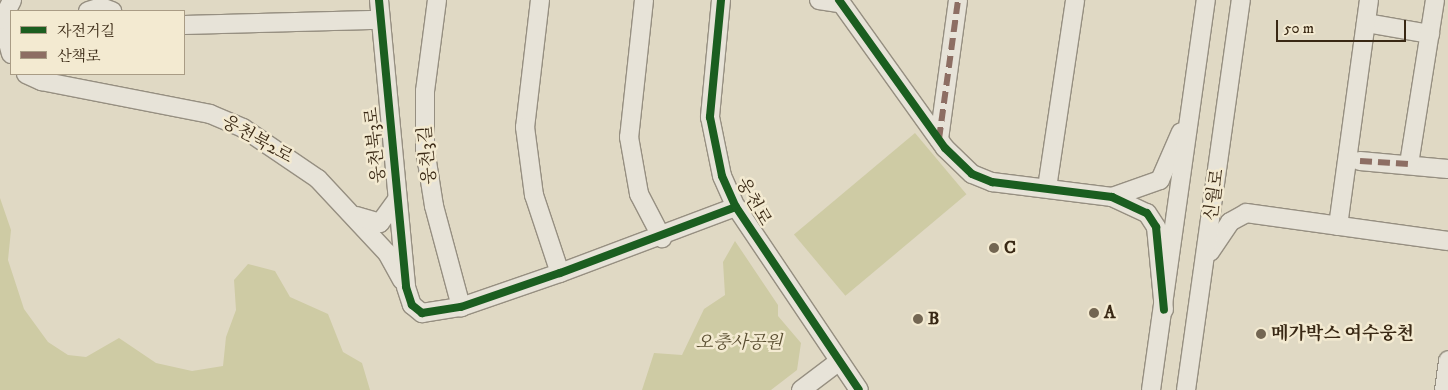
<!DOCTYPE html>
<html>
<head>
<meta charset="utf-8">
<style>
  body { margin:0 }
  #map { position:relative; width:1448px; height:390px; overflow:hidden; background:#e0d9c4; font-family:"IM FELL DW Pica","Noto Serif KR",serif }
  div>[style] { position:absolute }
  .green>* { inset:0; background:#cecba4; transform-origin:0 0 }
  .roads { filter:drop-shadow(1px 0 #968f81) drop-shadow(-1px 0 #968f81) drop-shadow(0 1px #968f81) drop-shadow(0 -1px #968f81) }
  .minor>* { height:18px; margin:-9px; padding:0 9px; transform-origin:9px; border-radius:9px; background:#e7e3d8 }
  .quiet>* { height:6px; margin-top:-3px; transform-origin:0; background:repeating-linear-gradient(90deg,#8d6e63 0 12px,transparent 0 18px) }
  .cycleway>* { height:8px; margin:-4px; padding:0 4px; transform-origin:4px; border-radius:4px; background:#1b5e20 }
  .dots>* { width:14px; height:14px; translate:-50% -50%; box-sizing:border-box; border:2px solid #f3ead1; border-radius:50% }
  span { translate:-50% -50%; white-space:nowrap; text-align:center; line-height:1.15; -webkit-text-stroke:5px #f3ead1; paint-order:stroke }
  .street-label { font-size:18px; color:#392814 }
  .poi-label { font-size:18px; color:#392814; font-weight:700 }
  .left { translate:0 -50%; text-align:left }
  .park-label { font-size:18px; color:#5a4e31; font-style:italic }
  .legend { position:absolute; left:10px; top:10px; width:175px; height:65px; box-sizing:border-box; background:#f3ead1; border:1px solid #a99c85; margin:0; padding:6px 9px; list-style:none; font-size:15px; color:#392814 }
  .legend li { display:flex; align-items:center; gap:10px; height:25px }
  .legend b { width:25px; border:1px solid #a99c85 }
  .scale { position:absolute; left:1276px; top:20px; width:130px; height:22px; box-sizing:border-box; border:2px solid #392814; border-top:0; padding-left:6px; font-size:15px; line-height:18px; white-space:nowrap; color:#392814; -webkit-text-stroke:4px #f3ead1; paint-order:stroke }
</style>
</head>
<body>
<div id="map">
  <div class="green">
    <div style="left:915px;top:133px;width:80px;height:158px;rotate:50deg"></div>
    <div style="clip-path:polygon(0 198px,11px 230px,8px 260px,24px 309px,48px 342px,68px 355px,86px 357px,119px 338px,156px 363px,192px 371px,223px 366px,226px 337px,236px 310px,234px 280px,248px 264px,275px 271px,290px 297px,328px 314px,343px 352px,362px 363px,370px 390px,0 390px)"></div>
    <div style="clip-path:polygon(735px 241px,778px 305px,778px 316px,801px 343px,797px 370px,771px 390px,642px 390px,654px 353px,682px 355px,704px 309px,725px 295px,723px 262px)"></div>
  </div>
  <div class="roads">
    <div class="minor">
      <div style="left:379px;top:0;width:288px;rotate:84.6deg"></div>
      <div style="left:406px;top:287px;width:19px;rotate:72deg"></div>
      <div style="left:412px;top:305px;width:13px;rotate:39deg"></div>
      <div style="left:422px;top:313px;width:39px;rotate:-9deg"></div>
      <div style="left:461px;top:307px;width:105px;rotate:-19deg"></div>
      <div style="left:560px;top:273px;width:188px;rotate:-20.6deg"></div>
      <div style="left:437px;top:0;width:92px;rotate:97.5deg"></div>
      <div style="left:425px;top:91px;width:58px;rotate:90deg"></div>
      <div style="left:425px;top:149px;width:58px;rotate:81deg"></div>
      <div style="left:434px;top:206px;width:105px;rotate:75deg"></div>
      <div style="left:540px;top:0;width:128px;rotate:96.7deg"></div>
      <div style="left:525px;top:127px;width:69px;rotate:82.5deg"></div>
      <div style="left:534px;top:195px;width:82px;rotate:71.6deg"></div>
      <div style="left:644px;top:0;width:138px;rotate:96.2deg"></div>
      <div style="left:629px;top:137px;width:58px;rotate:80deg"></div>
      <div style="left:639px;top:194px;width:50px;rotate:62.4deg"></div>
      <div style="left:721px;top:0;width:118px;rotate:95.4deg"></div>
      <div style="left:710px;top:117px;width:60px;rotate:78.5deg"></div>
      <div style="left:722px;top:176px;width:34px;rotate:66deg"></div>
      <div style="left:736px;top:207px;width:220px;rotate:56.1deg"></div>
      <div style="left:819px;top:0;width:20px;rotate:9deg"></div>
      <div style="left:839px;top:0;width:182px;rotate:54.4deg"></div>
      <div style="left:945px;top:148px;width:37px;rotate:44deg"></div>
      <div style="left:972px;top:174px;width:22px;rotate:22deg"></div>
      <div style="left:992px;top:182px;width:121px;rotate:7.1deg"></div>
      <div style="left:1112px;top:197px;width:38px;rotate:25deg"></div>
      <div style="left:1147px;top:213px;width:17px;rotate:57deg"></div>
      <div style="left:1156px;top:227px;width:83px;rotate:84.5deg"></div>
      <div style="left:88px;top:11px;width:14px;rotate:-17deg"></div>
      <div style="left:101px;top:7px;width:12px;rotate:20deg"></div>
      <div style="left:1366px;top:23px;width:65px;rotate:9.8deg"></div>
      <div style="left:184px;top:25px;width:196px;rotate:-1.5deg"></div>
      <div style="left:11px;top:54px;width:35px;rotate:-105deg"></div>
      <div style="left:2px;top:20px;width:22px;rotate:-63deg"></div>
      <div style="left:26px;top:74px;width:17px;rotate:25deg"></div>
      <div style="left:41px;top:81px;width:172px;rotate:11deg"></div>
      <div style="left:210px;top:114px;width:36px;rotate:23deg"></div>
      <div style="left:243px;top:128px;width:91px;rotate:34.2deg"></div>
      <div style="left:318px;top:179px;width:101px;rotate:47deg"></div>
      <div style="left:387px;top:253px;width:31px;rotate:61deg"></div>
      <div style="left:939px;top:139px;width:140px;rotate:-82.2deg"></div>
      <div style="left:1360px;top:161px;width:88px;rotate:5.2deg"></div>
      <div style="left:1409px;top:164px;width:166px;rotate:-81deg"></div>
      <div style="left:1047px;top:188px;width:190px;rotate:-81.5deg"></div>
      <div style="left:1112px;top:197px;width:51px;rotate:-19.5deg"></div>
      <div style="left:1160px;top:180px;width:52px;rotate:-66.4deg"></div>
      <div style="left:356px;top:216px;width:25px;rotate:16deg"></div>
      <div style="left:380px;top:223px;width:29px;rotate:-54deg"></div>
      <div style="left:1338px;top:226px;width:228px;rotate:-82.2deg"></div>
      <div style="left:1210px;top:252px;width:36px;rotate:-56deg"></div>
      <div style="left:1230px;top:222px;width:18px;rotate:-29deg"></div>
      <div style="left:1246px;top:213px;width:204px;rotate:7.9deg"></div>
      <div style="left:801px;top:390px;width:46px;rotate:-37.1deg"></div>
      <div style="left:1151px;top:390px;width:394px;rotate:-82deg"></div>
      <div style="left:1186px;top:390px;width:394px;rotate:-82deg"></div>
      <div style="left:1444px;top:390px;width:30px;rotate:-82deg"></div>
    </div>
  </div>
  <div class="quiet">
    <div style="left:939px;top:139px;width:140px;rotate:-82.2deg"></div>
    <div style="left:1360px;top:161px;width:49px;rotate:3.5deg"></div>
  </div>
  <div class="cycleway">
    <div style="left:379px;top:0;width:288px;rotate:84.6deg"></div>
    <div style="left:406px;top:287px;width:19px;rotate:72deg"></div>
    <div style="left:412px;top:305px;width:13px;rotate:39deg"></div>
    <div style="left:422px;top:313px;width:39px;rotate:-9deg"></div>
    <div style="left:461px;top:307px;width:105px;rotate:-19deg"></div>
    <div style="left:560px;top:273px;width:188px;rotate:-20.6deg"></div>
    <div style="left:721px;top:0;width:118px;rotate:95.4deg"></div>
    <div style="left:710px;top:117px;width:60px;rotate:78.5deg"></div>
    <div style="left:722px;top:176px;width:34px;rotate:66deg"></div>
    <div style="left:736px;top:207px;width:220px;rotate:56.1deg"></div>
    <div style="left:839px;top:0;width:182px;rotate:54.4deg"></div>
    <div style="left:945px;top:148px;width:37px;rotate:44deg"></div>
    <div style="left:972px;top:174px;width:22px;rotate:22deg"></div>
    <div style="left:992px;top:182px;width:121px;rotate:7.1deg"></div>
    <div style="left:1112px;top:197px;width:38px;rotate:25deg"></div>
    <div style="left:1147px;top:213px;width:17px;rotate:57deg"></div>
    <div style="left:1156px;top:227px;width:83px;rotate:84.5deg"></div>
  </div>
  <div class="dots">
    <div style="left:994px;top:248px;background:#736652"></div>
    <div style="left:1094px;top:313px;background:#736652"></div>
    <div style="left:918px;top:319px;background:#736652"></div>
    <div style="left:1261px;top:334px;background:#736652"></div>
  </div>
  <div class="street-label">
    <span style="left:257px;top:140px;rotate:29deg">웅천북2로</span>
    <span style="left:376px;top:145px;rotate:-96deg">웅천북3로</span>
    <span style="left:428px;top:155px;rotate:-95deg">웅천3길</span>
    <span style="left:1215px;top:195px;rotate:-82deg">신월로</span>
    <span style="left:753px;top:202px;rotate:60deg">웅천로</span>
  </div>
  <div class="poi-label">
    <span class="left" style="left:1004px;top:248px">C</span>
    <span class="left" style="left:1104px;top:313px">A</span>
    <span class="left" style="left:928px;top:319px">B</span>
    <span class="left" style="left:1271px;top:334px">메가박스 여수웅천</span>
  </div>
  <div class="park-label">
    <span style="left:739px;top:343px">오충사공원</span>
  </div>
  <ul class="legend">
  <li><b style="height:6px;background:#1b5e20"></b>자전거길</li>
  <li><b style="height:6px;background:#8d6e63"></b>산책로</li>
  </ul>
  <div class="scale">50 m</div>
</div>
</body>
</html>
